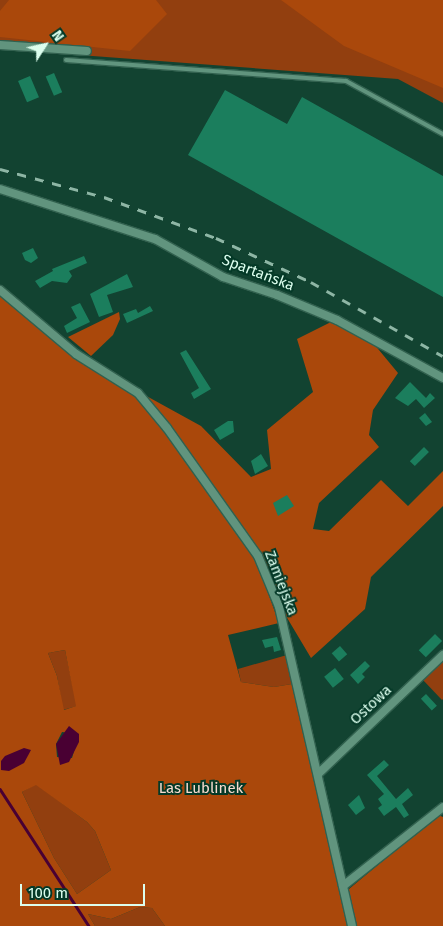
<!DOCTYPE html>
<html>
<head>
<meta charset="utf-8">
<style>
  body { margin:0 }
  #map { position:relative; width:443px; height:926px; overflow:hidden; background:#124331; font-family:"Fira Sans",sans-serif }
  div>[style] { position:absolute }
  .green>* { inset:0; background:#923f0f }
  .forest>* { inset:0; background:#aa480b }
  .water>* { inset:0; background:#490033 }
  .stream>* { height:2.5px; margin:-1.25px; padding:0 1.25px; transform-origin:1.25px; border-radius:1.25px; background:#490033 }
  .building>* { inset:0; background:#1b7e5d; transform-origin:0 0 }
  .roads { filter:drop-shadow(1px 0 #32614f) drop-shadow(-1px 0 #32614f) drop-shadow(0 1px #32614f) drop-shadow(0 -1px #32614f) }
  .service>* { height:4px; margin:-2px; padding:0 2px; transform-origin:2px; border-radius:2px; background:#61947e }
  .minor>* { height:8px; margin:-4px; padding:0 4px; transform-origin:4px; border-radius:4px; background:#61947e }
  .rail>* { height:2.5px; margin-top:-1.25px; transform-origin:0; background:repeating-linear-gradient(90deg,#8eb6a5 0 9px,transparent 0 18px) }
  span { translate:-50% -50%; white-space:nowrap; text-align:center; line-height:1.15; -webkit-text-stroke:4px #043927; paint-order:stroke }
  .street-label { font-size:15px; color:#dcfeee }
  .park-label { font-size:15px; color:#f7dbcf }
  .north { position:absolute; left:20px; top:20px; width:50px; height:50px; -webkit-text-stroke:4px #043927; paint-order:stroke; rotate:55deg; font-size:14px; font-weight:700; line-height:20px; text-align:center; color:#dcfeee }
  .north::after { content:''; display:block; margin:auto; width:18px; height:22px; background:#dcfeee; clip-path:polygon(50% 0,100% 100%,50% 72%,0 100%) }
  .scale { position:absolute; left:20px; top:884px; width:125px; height:22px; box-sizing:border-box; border:2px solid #dcfeee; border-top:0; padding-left:6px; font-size:15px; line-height:18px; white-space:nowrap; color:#dcfeee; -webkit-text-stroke:4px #043927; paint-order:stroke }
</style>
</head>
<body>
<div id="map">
  <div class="green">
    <div style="clip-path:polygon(0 0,443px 0,443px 103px,398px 79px,66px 54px,0 43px)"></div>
    <div style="clip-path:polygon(65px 650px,77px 706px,63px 710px,57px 676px,48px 653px)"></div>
    <div style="clip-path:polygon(287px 655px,292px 684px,274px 687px,241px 682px,238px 669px)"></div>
    <div style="clip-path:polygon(443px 660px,443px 699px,442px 700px,423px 680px)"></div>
    <div style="clip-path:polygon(36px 784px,87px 822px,95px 831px,111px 870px,77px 894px,54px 858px,22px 792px)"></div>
    <div style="clip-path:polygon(140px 907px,152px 908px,165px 926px,95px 926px,88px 914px,111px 919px)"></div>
  </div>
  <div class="forest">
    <div style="clip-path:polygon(9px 0,156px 0,167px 14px,130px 51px,0 37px,0 11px)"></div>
    <div style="clip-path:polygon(281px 0,443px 0,443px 88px,344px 46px)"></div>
    <div style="clip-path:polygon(evenodd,0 292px,136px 395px,166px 428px,255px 557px,279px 623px,228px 635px,241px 682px,274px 687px,292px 684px,340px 882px,349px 889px,438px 815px,443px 817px,443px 926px,165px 926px,152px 908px,140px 907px,111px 919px,88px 914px,95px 926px,0 926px,0 292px,65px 650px,76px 706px,64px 710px,57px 676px,48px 653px,65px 650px,0 292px,62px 732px,79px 734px,72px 758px,57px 757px,56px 744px,62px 732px,0 292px,36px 785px,87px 822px,95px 831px,111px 870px,77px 894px,54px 858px,22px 792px,36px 785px)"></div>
    <div style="clip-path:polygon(119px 312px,120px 319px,113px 335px,91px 356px,68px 337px)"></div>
    <div style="clip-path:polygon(331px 322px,374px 344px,398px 373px,373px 410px,369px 435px,379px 447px,319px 503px,313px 529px,329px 531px,381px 480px,408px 506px,443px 471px,443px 506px,371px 577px,365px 609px,311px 658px,283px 611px,260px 555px,141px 393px,201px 426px,251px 477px,271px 469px,267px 430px,313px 392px,297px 339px)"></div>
  </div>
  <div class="water">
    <div style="clip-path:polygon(69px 726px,79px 734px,79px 742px,69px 762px,60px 765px,56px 744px)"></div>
    <div style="clip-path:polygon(24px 748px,31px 750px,24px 763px,9px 771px,1px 770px,1px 761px,5px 756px)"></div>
  </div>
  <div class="stream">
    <div style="left:0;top:789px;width:163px;rotate:57deg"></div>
  </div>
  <div class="building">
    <div style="left:54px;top:73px;width:21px;height:9px;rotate:67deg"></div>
    <div style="left:30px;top:76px;width:23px;height:13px;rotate:67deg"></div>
    <div style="clip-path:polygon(225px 90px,287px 124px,302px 97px,443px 176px,443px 297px,188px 155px)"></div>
    <div style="clip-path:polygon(33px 248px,38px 258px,31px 263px,25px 260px,22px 253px)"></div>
    <div style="clip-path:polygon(84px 256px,87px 263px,69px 271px,72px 276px,67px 283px,52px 281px,40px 288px,35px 281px,53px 271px,52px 269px)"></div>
    <div style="clip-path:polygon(127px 274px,133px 287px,107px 295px,113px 312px,99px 317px,90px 294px)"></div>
    <div style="clip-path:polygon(80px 303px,90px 322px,67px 333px,64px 326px,77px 318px,71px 307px)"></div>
    <div style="clip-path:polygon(150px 306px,153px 311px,127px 323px,123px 314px,136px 309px,138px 313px)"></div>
    <div style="clip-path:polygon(186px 350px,211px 389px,194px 399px,191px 393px,199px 388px,180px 353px)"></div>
    <div style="clip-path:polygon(410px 382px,426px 398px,430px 393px,435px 398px,424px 408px,416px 399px,408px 406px,395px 398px)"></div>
    <div style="clip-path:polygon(425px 413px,432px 422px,426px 426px,419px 418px)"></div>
    <div style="clip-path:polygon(228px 421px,233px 421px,234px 432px,220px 440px,214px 430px)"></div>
    <div style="left:424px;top:447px;width:7px;height:20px;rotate:45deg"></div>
    <div style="clip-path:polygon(261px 454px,268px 466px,255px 474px,251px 461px)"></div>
    <div style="clip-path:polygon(287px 495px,294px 506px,278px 516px,273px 503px)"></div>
    <div style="left:435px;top:634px;width:10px;height:23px;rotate:45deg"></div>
    <div style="clip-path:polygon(277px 637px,281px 650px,274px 652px,273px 646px,265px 648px,262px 640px)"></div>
    <div style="left:340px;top:646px;width:11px;height:11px;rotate:49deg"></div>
    <div style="clip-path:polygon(365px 661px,370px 666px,362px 674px,365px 677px,358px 684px,350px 675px)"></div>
    <div style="left:335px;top:668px;width:14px;height:14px;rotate:51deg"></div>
    <div style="left:426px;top:694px;width:16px;height:7px;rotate:47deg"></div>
    <div style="clip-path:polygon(384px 760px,389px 765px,377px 776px,396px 799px,408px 788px,413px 795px,402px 804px,409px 815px,404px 818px,396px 807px,384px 816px,378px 808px,382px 805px,378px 799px,384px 794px,367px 775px)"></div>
    <div style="clip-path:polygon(359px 795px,365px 808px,356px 815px,348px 805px)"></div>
  </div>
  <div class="roads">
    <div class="service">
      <div style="left:66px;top:60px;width:281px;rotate:4.3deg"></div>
      <div style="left:346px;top:81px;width:111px;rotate:28.7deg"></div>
    </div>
    <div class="minor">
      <div style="left:0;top:45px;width:87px;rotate:3.9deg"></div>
      <div style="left:0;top:189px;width:163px;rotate:17.9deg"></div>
      <div style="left:155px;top:239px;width:78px;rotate:29.2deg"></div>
      <div style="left:223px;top:277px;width:57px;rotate:18.4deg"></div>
      <div style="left:277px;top:295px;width:65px;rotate:22.6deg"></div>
      <div style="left:337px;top:320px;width:121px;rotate:28.7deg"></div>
      <div style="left:0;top:290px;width:99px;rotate:40.1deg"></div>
      <div style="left:76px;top:354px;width:73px;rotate:32.2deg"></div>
      <div style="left:138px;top:393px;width:45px;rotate:50.4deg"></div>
      <div style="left:167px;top:428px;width:157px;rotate:54.6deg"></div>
      <div style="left:258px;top:556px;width:55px;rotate:67.6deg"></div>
      <div style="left:279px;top:607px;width:327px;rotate:77.1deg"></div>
      <div style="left:318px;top:774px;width:173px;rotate:-43.6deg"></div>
      <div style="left:343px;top:886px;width:127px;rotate:-38.3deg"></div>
    </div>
  </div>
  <div class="rail">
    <div style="left:0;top:169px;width:108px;rotate:15.1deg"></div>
    <div style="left:104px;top:197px;width:119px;rotate:20.1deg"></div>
    <div style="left:216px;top:238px;width:105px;rotate:24.9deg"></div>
    <div style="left:311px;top:282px;width:151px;rotate:29.3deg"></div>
  </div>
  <div class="street-label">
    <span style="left:258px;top:273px;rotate:21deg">Spartańska</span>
    <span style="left:281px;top:583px;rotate:69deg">Zamiejska</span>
    <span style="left:371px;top:705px;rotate:-43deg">Ostowa</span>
  </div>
  <div class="park-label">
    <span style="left:201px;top:789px">Las Lublinek</span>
  </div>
  <div class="north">N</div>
  <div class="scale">100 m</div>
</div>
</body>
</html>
